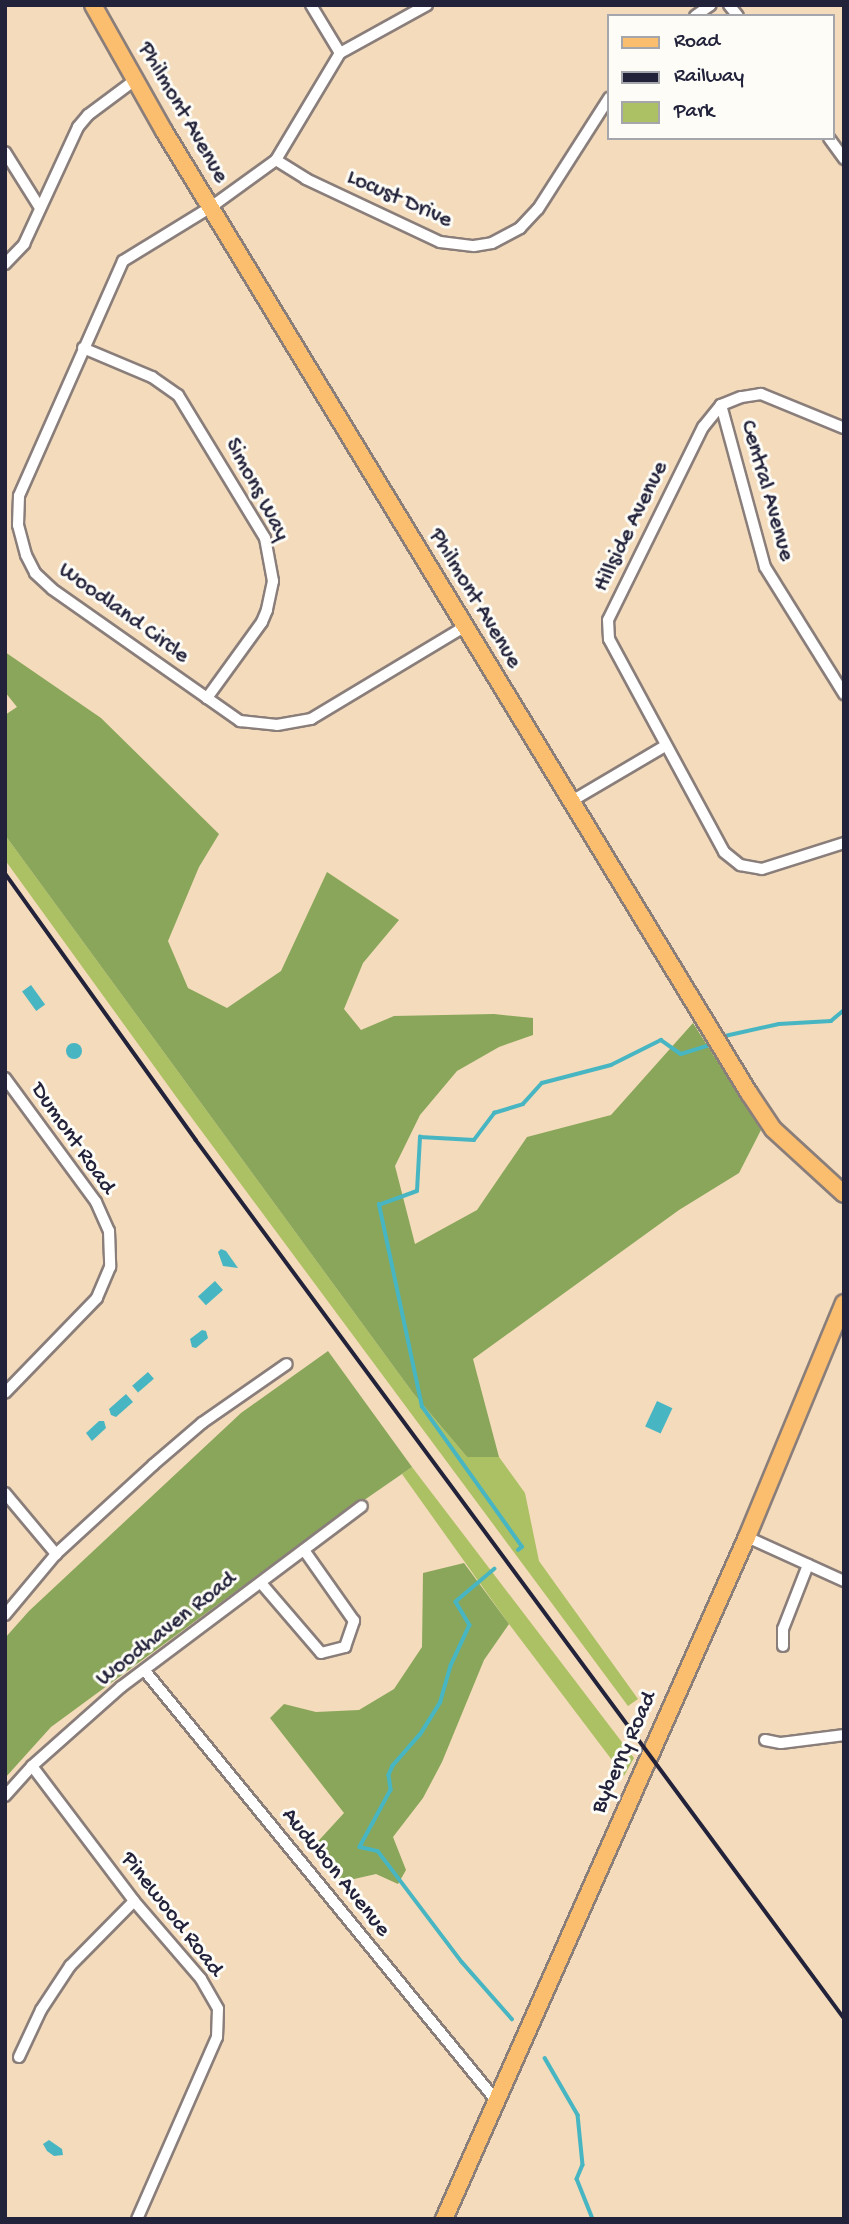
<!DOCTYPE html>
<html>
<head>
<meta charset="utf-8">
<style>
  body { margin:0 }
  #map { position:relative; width:849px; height:2224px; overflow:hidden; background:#f3dbbb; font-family:"Gochi Hand",sans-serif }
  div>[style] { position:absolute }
  .green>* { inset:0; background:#acc064 }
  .forest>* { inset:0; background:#89a65a }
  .water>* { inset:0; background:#48b6c2; transform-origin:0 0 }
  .round { border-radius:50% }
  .stream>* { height:3.5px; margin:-1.75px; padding:0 1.75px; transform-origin:1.75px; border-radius:1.75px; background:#48b6c2 }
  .roads { filter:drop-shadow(2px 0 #8a7e7b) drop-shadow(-2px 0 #8a7e7b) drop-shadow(0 2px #8a7e7b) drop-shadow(0 -2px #8a7e7b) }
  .street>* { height:10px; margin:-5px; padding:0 5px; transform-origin:5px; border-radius:5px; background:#fff }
  .primary>* { height:16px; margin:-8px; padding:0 8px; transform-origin:8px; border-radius:8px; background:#fbbd6e }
  .rail>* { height:3.5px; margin:-1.75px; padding:0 1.75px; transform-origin:1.75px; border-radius:1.75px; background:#22223b }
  span { translate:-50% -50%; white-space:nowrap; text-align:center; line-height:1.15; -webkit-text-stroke:6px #fdfcf7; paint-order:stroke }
  .street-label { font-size:23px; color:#22223b }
  .frame { position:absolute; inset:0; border:7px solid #22223b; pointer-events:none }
  .legend { position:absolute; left:607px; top:14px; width:228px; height:126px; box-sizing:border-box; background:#fdfcf7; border:2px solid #a5a5ac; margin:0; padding:9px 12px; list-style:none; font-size:21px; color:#22223b }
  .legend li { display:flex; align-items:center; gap:14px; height:35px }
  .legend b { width:35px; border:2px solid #a5a5ac }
</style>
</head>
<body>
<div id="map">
  <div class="green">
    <div style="clip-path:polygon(5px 835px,413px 1393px,467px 1457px,499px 1457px,525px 1493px,539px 1561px,638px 1699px,628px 1706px,180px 1102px,5px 860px)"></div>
    <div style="clip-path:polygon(412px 1467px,634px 1758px,624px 1776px,509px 1624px,402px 1474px)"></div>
  </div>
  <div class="forest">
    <div style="clip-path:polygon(5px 652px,101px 718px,219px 834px,199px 867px,168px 941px,188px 988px,227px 1008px,281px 971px,327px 872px,399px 920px,363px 963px,344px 1009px,361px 1030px,394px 1016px,494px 1014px,533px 1018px,533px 1035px,499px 1047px,457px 1071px,420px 1115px,395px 1166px,415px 1244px,477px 1210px,527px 1137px,611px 1115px,693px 1023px,761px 1130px,739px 1173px,679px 1210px,473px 1359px,499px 1457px,467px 1457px,413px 1393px,5px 835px,5px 715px,17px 707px,5px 692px)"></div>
    <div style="clip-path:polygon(328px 1351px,412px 1467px,292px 1550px,51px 1727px,5px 1778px,5px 1638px,29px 1611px,241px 1413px)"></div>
    <div style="clip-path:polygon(464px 1563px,509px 1624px,484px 1660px,442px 1762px,423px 1798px,393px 1837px,406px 1870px,398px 1884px,376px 1874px,341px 1882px,311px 1849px,344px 1813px,270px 1718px,284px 1704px,316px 1712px,359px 1710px,394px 1689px,422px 1647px,423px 1573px)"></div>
  </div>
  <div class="water">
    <div style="left:31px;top:985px;width:24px;height:11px;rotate:54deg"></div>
    <div class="round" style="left:66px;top:1043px;width:16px;height:16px"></div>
    <div style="clip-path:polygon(221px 1249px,226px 1251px,238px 1268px,223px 1266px,218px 1252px)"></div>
    <div style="left:215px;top:1281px;width:12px;height:23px;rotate:48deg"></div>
    <div style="clip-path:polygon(202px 1330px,206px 1331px,208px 1338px,196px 1348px,192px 1347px,190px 1339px)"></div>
    <div style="left:148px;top:1372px;width:9px;height:21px;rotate:49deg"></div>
    <div style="clip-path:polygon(126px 1394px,133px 1402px,116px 1417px,111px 1415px,109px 1409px)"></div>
    <div style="left:657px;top:1401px;width:17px;height:28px;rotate:25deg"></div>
    <div style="clip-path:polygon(99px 1421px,104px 1421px,106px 1428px,92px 1441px,86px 1433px)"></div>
    <div style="clip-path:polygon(49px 2140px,62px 2149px,63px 2155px,54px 2156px,47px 2151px,43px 2144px)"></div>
  </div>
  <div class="stream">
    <div style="left:725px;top:1036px;width:55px;rotate:-12.5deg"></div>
    <div style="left:779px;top:1024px;width:52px;rotate:-3.3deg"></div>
    <div style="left:831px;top:1021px;width:17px;rotate:-40deg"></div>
    <div style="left:518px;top:1550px;width:5px;rotate:-37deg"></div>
    <div style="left:522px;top:1547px;width:172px;rotate:-125.5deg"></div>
    <div style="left:422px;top:1407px;width:207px;rotate:-102deg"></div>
    <div style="left:379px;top:1205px;width:40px;rotate:-20.2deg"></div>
    <div style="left:417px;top:1191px;width:54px;rotate:-86.8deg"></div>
    <div style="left:420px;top:1137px;width:54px;rotate:3.2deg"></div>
    <div style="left:474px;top:1140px;width:34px;rotate:-53deg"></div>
    <div style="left:494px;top:1113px;width:30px;rotate:-17deg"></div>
    <div style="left:523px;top:1104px;width:28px;rotate:-48deg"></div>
    <div style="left:542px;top:1083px;width:71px;rotate:-14.6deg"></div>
    <div style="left:611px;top:1065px;width:56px;rotate:-26.6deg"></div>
    <div style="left:661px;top:1040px;width:24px;rotate:35deg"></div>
    <div style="left:681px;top:1054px;width:27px;rotate:-17deg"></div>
    <div style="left:495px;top:1569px;width:51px;rotate:139.8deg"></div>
    <div style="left:456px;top:1602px;width:27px;rotate:59deg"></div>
    <div style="left:470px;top:1625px;width:45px;rotate:114.9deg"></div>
    <div style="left:451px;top:1666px;width:37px;rotate:106deg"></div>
    <div style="left:441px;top:1702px;width:39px;rotate:122deg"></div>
    <div style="left:420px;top:1735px;width:41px;rotate:131.1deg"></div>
    <div style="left:393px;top:1766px;width:10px;rotate:114deg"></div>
    <div style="left:389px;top:1775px;width:15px;rotate:82deg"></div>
    <div style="left:391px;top:1790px;width:65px;rotate:118.5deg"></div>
    <div style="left:360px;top:1847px;width:18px;rotate:13deg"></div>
    <div style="left:378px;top:1851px;width:139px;rotate:52.9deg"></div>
    <div style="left:462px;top:1962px;width:76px;rotate:48.7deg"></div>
    <div style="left:545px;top:2058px;width:66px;rotate:59.9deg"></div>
    <div style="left:578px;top:2115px;width:50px;rotate:84.3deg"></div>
    <div style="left:583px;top:2165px;width:15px;rotate:113deg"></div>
    <div style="left:577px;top:2179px;width:43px;rotate:68.2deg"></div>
  </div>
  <div class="roads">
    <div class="street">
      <div style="left:311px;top:5px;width:56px;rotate:58.9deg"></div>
      <div style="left:427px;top:5px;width:99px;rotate:151.1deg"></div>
      <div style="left:340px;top:53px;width:125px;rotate:120.9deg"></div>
      <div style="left:276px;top:160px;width:80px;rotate:144.1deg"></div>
      <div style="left:211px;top:207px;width:103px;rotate:148.5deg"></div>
      <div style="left:123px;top:261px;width:257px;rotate:113.9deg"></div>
      <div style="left:19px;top:496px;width:29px;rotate:92deg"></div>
      <div style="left:18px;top:525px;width:31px;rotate:75deg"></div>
      <div style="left:26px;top:555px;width:20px;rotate:63deg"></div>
      <div style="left:35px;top:573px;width:23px;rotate:43deg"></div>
      <div style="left:52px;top:589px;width:230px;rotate:35.1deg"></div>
      <div style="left:240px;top:721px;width:37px;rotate:6deg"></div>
      <div style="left:277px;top:725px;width:35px;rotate:-10deg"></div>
      <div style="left:311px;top:719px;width:179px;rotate:-31deg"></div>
      <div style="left:729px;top:5px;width:14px;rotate:51deg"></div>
      <div style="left:695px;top:16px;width:19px;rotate:-35deg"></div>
      <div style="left:829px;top:138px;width:26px;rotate:54deg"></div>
      <div style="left:5px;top:152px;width:66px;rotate:58deg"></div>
      <div style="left:276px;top:160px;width:36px;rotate:32deg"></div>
      <div style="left:306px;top:179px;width:148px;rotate:25.2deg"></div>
      <div style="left:440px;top:242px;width:34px;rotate:7deg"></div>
      <div style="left:474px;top:246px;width:18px;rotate:-9deg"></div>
      <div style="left:492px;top:243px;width:32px;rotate:-28deg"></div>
      <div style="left:520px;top:228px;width:26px;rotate:-47deg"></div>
      <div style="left:538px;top:209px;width:132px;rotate:-57.4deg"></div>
      <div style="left:5px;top:264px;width:28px;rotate:-46deg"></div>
      <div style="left:24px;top:244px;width:129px;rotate:-65.2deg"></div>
      <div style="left:78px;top:127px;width:16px;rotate:-50deg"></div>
      <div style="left:88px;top:115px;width:59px;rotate:-36.7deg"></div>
      <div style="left:83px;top:348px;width:75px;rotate:22.8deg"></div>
      <div style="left:152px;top:377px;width:32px;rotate:35deg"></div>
      <div style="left:178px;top:395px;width:167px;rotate:58.7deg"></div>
      <div style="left:265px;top:538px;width:44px;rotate:79.5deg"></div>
      <div style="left:273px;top:581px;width:30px;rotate:102deg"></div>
      <div style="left:267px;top:610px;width:13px;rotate:113deg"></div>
      <div style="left:262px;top:622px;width:94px;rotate:125.9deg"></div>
      <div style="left:721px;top:405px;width:168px;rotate:74.8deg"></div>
      <div style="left:765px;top:567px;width:150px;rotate:58.1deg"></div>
      <div style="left:844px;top:428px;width:90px;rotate:-157.7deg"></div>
      <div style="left:761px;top:394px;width:20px;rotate:171deg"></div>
      <div style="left:741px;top:397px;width:22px;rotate:158deg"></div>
      <div style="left:721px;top:405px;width:28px;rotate:129deg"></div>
      <div style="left:703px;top:427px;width:215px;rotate:116.2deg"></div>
      <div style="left:608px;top:620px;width:19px;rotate:87deg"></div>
      <div style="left:609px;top:639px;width:242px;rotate:61.6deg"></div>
      <div style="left:724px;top:852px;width:21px;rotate:39deg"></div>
      <div style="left:740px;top:865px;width:22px;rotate:10deg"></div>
      <div style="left:762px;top:869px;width:86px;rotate:-17.6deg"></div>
      <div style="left:570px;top:802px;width:110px;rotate:-30.5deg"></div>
      <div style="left:5px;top:1078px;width:154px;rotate:53.7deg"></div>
      <div style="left:96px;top:1202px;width:32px;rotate:66deg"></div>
      <div style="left:109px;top:1231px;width:36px;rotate:88deg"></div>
      <div style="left:110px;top:1267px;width:34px;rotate:113deg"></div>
      <div style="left:97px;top:1298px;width:132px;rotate:134.1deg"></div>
      <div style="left:5px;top:1493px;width:80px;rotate:50.1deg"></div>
      <div style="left:747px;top:1537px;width:107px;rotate:24.4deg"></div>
      <div style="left:261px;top:1583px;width:92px;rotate:49.4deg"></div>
      <div style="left:321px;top:1653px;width:25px;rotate:-14deg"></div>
      <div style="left:345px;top:1647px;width:28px;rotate:-71deg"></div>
      <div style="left:354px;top:1621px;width:87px;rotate:-125.2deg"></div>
      <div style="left:5px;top:1615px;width:80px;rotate:-50.1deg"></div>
      <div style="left:56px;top:1554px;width:132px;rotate:-42.5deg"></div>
      <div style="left:153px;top:1465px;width:65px;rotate:-40.6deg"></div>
      <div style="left:202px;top:1423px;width:103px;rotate:-34.8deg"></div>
      <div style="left:783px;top:1646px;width:17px;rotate:-90deg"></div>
      <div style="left:783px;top:1629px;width:69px;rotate:-68.7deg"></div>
      <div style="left:145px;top:1671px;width:553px;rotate:50.73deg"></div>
      <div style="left:765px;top:1740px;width:16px;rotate:11deg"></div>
      <div style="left:781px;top:1743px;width:64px;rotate:-7.2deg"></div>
      <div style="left:32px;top:1766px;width:169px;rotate:52.9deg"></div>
      <div style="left:134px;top:1901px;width:103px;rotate:49.3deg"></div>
      <div style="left:201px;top:1979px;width:34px;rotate:60deg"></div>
      <div style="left:218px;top:2009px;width:28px;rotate:92deg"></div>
      <div style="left:217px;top:2037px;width:199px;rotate:113.7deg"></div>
      <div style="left:5px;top:1796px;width:40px;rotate:-48deg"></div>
      <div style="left:32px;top:1766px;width:119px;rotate:-41.6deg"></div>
      <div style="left:121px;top:1687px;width:301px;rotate:-36.9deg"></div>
      <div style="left:19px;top:2057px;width:52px;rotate:-64.9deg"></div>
      <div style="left:41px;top:2010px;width:53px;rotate:-56.6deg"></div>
      <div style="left:70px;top:1966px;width:91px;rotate:-45.4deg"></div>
    </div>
    <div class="primary">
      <div style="left:93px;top:5px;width:145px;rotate:60.6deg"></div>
      <div style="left:164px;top:131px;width:1126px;rotate:58.7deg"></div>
      <div style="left:749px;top:1093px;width:43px;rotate:56.3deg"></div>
      <div style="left:773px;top:1129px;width:96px;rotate:42.5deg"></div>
      <div style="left:444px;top:2219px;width:746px;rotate:-66.05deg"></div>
      <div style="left:747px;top:1537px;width:253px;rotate:-67.5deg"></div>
    </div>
  </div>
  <div class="rail">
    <div style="left:5px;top:873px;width:328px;rotate:54.4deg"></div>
    <div style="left:196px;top:1140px;width:1091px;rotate:53.57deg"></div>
  </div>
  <div class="street-label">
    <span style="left:182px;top:113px;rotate:60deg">Philmont Avenue</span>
    <span style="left:399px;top:200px;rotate:24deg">Locust Drive</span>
    <span style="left:256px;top:490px;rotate:62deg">Simons Way</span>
    <span style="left:766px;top:491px;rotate:74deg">Central Avenue</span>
    <span style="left:632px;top:527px;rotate:-64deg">Hillside Avenue</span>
    <span style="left:474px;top:599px;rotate:59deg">Philmont Avenue</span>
    <span style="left:123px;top:614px;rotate:36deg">Woodland Circle</span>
    <span style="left:72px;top:1139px;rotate:55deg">Dumont Road</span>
    <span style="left:167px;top:1630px;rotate:-38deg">Woodhaven Road</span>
    <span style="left:625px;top:1753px;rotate:-66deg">Byberry Road</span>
    <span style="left:335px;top:1873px;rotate:51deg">Audubon Avenue</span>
    <span style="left:171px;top:1915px;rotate:52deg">Pinewood Road</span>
  </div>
  <div class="frame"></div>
  <ul class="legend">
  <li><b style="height:9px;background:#fbbd6e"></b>Road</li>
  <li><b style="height:9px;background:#22223b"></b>Railway</li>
  <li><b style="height:19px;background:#acc064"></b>Park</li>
  </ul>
</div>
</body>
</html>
